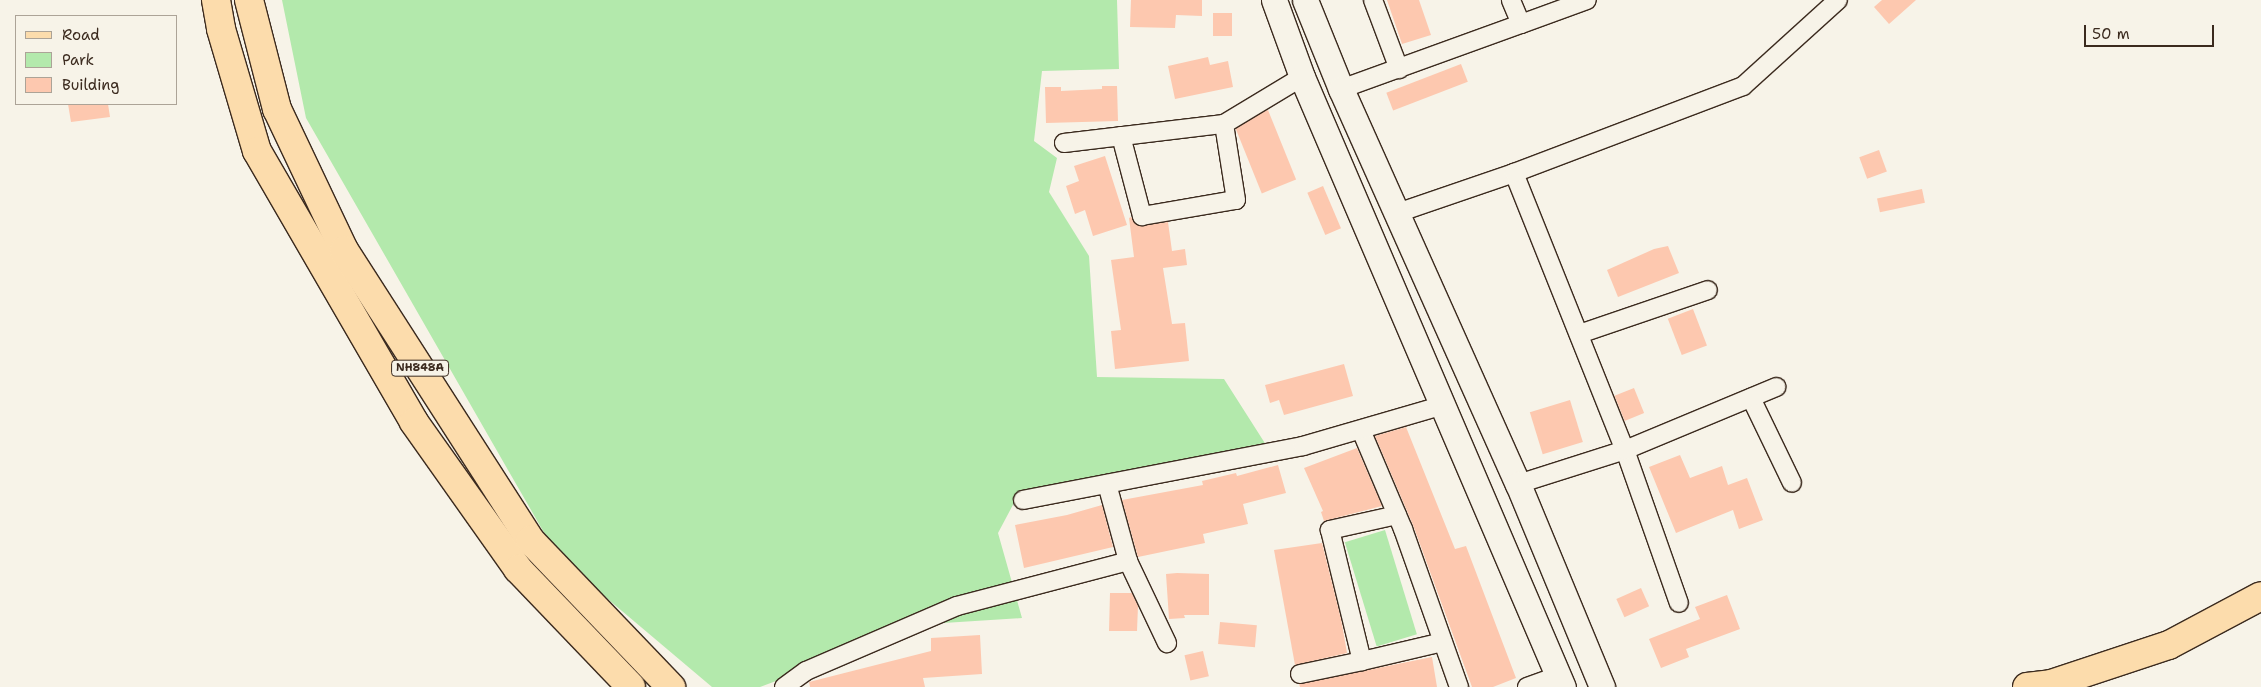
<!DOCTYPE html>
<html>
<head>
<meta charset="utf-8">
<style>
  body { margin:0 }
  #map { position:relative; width:2261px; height:687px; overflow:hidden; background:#f7f3e8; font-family:"Shantell Sans",sans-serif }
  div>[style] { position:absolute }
  .green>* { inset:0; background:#b3e9ac; transform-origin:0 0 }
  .building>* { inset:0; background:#fdc8af; transform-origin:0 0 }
  .roads { filter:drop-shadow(1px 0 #3b2a1e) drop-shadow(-1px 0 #3b2a1e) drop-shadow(0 1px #3b2a1e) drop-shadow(0 -1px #3b2a1e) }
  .street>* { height:18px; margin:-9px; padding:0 9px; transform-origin:9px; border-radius:9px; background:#f7f3e8 }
  .secondary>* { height:25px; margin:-12.5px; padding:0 12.5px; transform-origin:12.5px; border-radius:12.5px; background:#f7f3e8 }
  .primary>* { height:28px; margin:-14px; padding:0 14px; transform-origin:14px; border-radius:14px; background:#fcdcac }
  .highway>* { height:28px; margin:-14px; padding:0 14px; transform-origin:14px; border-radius:14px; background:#fcdcac }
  span { translate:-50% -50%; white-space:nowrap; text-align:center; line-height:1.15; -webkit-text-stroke:4px #f7f3e8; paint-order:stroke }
  .shield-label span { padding:1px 4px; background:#f7f3e8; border:1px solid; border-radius:4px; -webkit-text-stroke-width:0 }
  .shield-label { font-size:11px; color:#3b2a1e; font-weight:700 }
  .legend { position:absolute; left:15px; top:15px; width:162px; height:90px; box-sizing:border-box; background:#f7f3e8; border:1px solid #aca397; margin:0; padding:6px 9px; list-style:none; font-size:15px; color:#3b2a1e }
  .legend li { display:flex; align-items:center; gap:10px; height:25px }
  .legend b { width:25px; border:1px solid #aca397 }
  .scale { position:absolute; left:2084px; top:25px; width:130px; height:22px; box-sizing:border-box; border:2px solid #3b2a1e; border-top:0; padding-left:6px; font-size:15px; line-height:18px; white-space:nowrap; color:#3b2a1e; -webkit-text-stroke:4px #f7f3e8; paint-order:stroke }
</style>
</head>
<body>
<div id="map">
  <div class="green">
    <div style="clip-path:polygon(282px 0,1117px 0,1119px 69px,1042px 71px,1034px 141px,1057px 158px,1049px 192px,1089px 256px,1097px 377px,1224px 379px,1268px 448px,1015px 501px,998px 533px,1022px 618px,928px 624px,760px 687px,712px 687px,558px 557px,306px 118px)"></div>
    <div style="left:1385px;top:530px;width:109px;height:42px;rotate:73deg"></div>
  </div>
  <div class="building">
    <div style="clip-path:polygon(1131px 0,1202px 0,1202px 16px,1176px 15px,1175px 28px,1130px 27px)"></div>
    <div style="clip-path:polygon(1387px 0,1419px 0,1431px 35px,1402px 44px)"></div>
    <div style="clip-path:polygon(1882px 0,1916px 0,1889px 24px,1874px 7px)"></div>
    <div style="left:1213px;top:13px;width:19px;height:23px"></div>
    <div style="clip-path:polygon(1208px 57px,1210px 65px,1228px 61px,1233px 87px,1175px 99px,1168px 66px)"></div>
    <div style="left:1461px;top:64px;width:19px;height:80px;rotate:69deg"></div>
    <div style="clip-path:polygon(1102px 86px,1117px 86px,1118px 121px,1046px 123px,1045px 87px,1061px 87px,1061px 91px,1102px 89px)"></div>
    <div style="clip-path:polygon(68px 104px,108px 104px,110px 117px,71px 122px)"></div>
    <div style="left:1268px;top:110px;width:75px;height:37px;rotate:68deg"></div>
    <div style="left:1879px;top:150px;width:23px;height:21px;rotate:70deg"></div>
    <div style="clip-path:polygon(1105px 156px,1127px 225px,1093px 236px,1085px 210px,1075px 214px,1066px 186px,1079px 181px,1074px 166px)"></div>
    <div style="left:1323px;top:186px;width:46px;height:17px;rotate:67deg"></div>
    <div style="left:1922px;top:189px;width:14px;height:46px;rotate:78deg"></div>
    <div style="clip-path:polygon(1131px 217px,1139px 226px,1168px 222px,1172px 251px,1185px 249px,1187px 265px,1163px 268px,1172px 324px,1185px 323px,1189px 361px,1115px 369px,1111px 331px,1121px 330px,1111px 260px,1134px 257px,1129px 218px)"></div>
    <div style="clip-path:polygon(1668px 246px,1679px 273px,1618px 297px,1607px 270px,1654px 249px)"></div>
    <div style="left:1693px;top:309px;width:39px;height:27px;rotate:69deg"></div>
    <div style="clip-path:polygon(1344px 364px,1353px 396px,1284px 415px,1279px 400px,1270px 403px,1265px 385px)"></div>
    <div style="left:1634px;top:388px;width:27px;height:21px;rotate:68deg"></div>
    <div style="left:1570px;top:400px;width:44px;height:42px;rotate:73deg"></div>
    <div style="clip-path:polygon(1406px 427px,1455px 549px,1466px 546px,1516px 678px,1493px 687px,1472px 687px,1413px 525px,1375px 436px)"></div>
    <div style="clip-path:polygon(1357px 448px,1382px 506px,1324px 521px,1321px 512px,1323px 511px,1304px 468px)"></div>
    <div style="clip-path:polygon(1680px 455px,1690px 478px,1722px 466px,1728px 485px,1747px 478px,1763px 520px,1739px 529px,1733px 510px,1676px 533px,1649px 467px)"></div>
    <div style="clip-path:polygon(1278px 465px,1286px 493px,1243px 504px,1248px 524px,1203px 534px,1205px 543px,1138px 557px,1122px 500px,1203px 485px,1202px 481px,1236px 473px,1237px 476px)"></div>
    <div style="clip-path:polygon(1102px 505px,1113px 547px,1024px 568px,1015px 525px,1067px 515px)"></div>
    <div style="clip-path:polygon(1322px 543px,1341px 619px,1347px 653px,1295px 665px,1274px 550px)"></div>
    <div style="clip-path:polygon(1177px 573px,1209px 574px,1209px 615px,1184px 615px,1185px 618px,1169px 619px,1166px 574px)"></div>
    <div style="left:1641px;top:588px;width:20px;height:27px;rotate:66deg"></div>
    <div style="clip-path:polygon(1110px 593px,1132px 593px,1138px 606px,1137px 631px,1109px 631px)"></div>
    <div style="clip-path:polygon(1727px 595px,1740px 629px,1686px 649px,1689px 657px,1661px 668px,1649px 639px,1700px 619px,1695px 607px)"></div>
    <div style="left:1220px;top:622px;width:37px;height:22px;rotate:5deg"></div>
    <div style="clip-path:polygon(980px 635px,982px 674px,923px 678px,925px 687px,810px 687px,809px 682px,931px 651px,931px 638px)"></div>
    <div style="left:1203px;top:651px;width:26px;height:19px;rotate:77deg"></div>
    <div style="clip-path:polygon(1432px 657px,1437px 687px,1300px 687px,1299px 684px)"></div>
  </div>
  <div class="roads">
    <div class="street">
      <div style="left:1373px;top:0;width:74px;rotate:69.4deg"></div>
      <div style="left:1521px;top:24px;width:70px;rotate:-20deg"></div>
      <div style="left:1341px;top:89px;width:191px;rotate:-19.9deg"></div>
      <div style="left:1521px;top:24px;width:26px;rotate:-113deg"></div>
      <div style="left:1121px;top:136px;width:83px;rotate:75.3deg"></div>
      <div style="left:1142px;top:216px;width:95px;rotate:-9.7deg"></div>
      <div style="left:1236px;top:200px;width:77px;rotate:-99deg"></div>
      <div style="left:1064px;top:143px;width:161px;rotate:-6.8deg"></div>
      <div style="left:1224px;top:124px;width:91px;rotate:-31.1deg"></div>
      <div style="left:1514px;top:173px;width:298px;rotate:68.2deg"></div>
      <div style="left:1625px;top:450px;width:162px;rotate:70.6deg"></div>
      <div style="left:1397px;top:213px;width:124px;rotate:-18.9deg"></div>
      <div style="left:1514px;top:173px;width:245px;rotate:-20.8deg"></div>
      <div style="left:1743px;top:86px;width:128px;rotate:-42.2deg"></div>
      <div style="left:1579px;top:334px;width:136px;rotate:-18.8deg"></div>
      <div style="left:1751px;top:398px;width:94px;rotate:64.2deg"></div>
      <div style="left:1361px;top:430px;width:108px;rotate:67deg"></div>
      <div style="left:1403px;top:529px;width:168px;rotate:70.5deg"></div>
      <div style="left:1107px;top:484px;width:80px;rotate:74.7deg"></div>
      <div style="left:1518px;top:484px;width:112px;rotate:-17.6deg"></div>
      <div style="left:1625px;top:450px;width:164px;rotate:-22.6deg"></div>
      <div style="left:1023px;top:500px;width:285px;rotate:-10.9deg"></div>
      <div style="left:1303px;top:446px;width:147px;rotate:-16.2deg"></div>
      <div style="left:1397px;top:515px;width:69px;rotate:167.4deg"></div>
      <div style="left:1330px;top:530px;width:135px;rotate:76.3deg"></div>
      <div style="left:1362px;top:661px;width:83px;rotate:-13.2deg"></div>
      <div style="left:1300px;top:674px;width:63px;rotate:-11.8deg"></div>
      <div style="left:784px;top:687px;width:27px;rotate:-36deg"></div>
      <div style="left:806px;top:671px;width:164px;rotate:-23.3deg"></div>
      <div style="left:957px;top:606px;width:177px;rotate:-14.7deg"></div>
      <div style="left:1128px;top:561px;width:91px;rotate:64.6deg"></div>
      <div style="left:1527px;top:687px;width:33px;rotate:-20deg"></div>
    </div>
    <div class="secondary">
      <div style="left:1274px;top:0;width:82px;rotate:70deg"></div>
      <div style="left:1302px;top:77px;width:663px;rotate:66.84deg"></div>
      <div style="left:1305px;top:0;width:96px;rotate:68deg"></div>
      <div style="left:1341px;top:89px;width:433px;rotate:65.9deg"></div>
      <div style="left:1518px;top:484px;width:220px;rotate:67.5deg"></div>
    </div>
    <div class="primary">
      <div style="left:2027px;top:687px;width:24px;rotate:-7deg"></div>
      <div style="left:2051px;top:684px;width:124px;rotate:-18.3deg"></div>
      <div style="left:2169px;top:645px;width:104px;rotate:-28deg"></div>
    </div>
    <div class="highway">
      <div style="left:216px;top:0;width:29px;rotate:80deg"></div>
      <div style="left:221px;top:29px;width:127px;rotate:73.6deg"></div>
      <div style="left:257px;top:151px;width:313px;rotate:59.9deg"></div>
      <div style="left:414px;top:422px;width:180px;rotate:54.7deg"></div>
      <div style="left:518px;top:569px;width:163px;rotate:46.2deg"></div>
      <div style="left:249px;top:0;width:113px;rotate:75.6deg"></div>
      <div style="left:277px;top:109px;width:156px;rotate:64.6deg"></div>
      <div style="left:344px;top:250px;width:345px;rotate:57.3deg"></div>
      <div style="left:530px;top:540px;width:204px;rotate:46.2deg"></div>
    </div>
  </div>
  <div class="shield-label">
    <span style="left:420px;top:368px">NH848A</span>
  </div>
  <ul class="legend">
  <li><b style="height:6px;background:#fcdcac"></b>Road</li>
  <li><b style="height:14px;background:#b3e9ac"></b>Park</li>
  <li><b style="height:14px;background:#fdc8af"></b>Building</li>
  </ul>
  <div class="scale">50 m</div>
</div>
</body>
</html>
